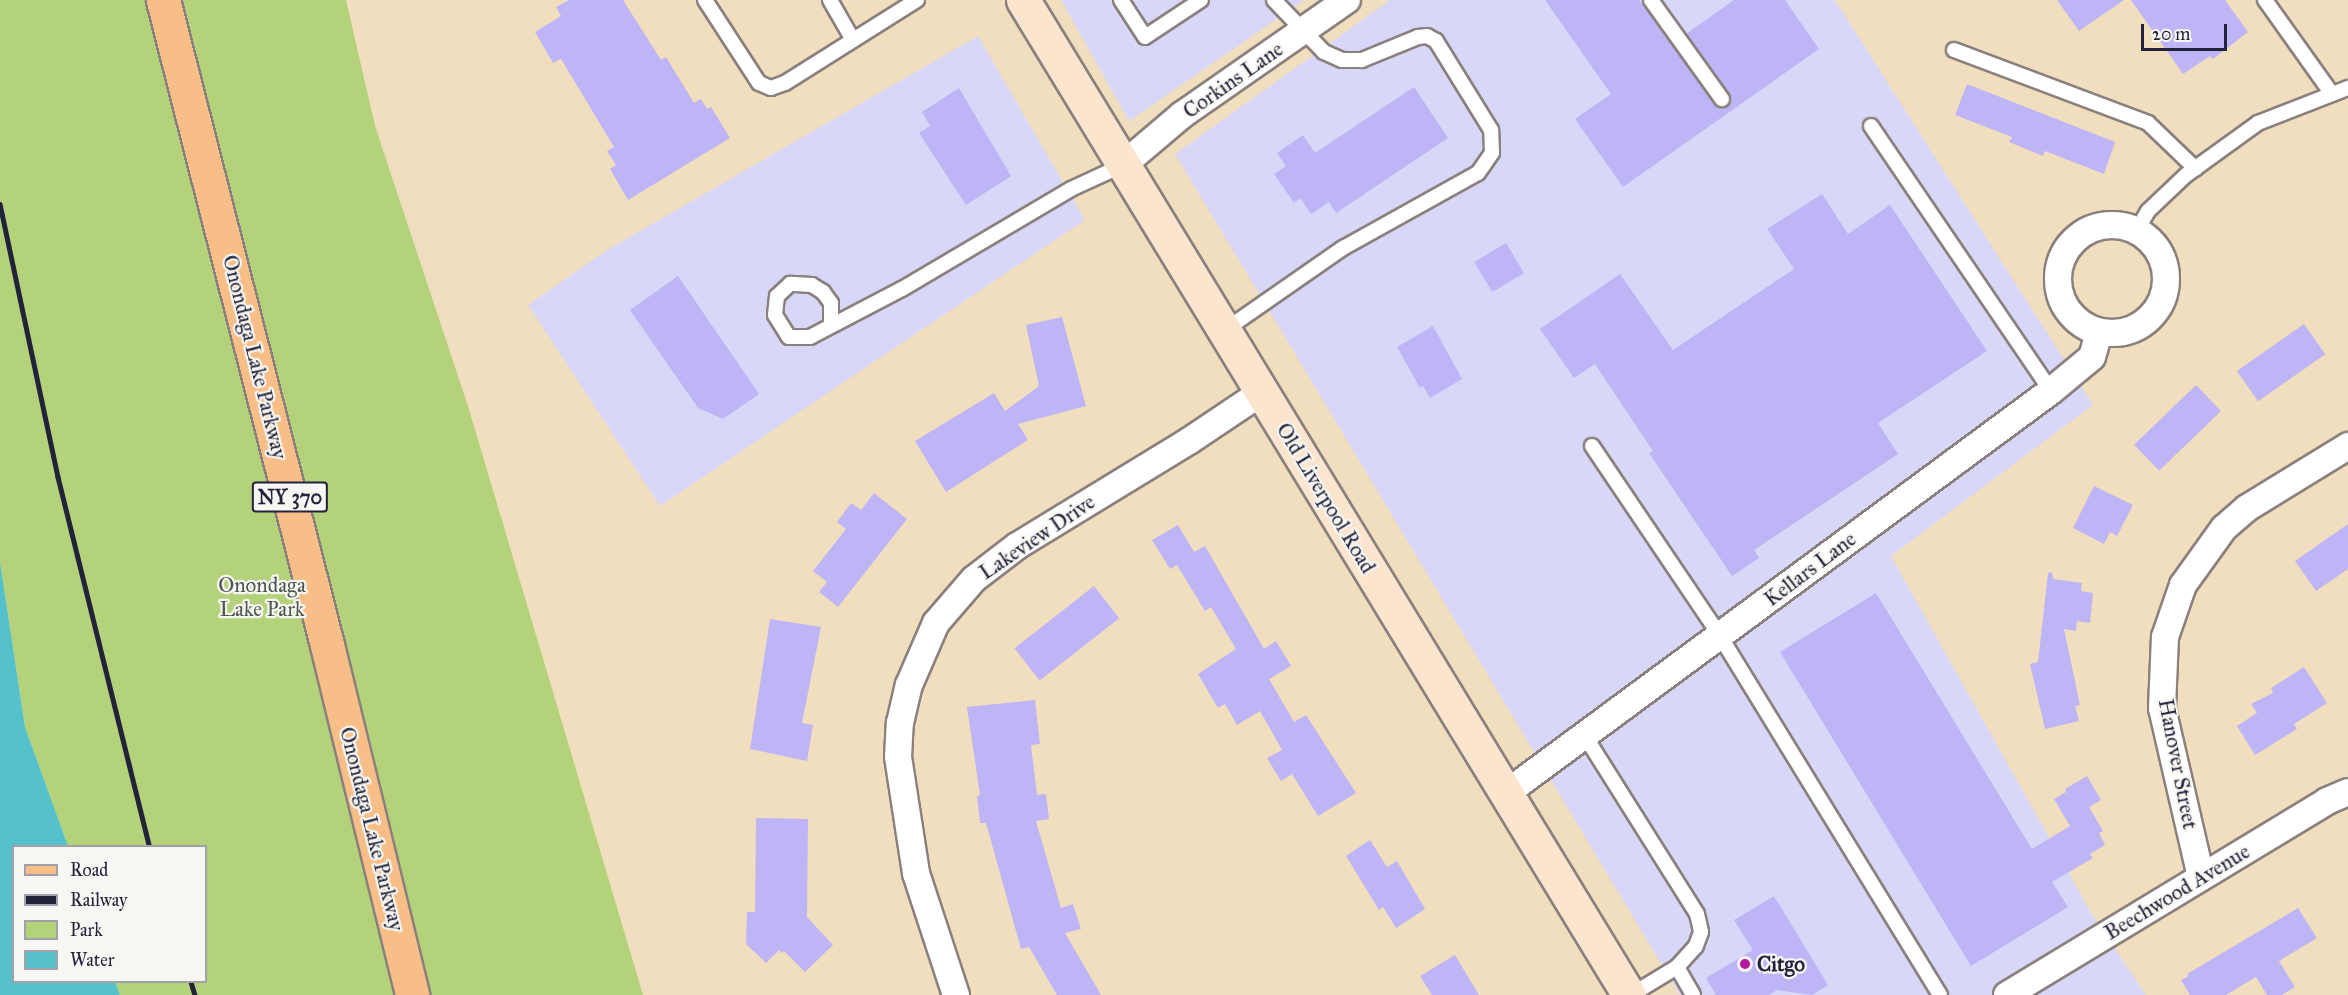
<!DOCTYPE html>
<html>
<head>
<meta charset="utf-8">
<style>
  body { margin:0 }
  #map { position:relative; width:2348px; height:995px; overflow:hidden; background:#f1debf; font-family:"IM FELL Great Primer",serif }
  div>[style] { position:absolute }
  .built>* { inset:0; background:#d8d7f8 }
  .green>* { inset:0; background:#b3d279 }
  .water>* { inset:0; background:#54c1cb }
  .building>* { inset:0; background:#beb5f6; transform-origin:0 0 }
  .roads { filter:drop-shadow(2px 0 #8a807d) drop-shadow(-2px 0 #8a807d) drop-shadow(0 2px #8a807d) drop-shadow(0 -2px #8a807d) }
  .service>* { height:14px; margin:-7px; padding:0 7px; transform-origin:7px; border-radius:7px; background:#fff }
  .minor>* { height:26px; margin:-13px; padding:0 13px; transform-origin:13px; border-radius:13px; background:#fff }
  .minor>.ring { margin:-13px; padding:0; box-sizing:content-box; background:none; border:26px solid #fff; border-radius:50% }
  .secondary>* { height:33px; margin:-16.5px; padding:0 16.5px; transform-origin:16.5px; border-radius:16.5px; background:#fce5cf }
  .primary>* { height:33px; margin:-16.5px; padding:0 16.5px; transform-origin:16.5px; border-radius:16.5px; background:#f7be87 }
  .rail>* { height:4.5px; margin:-2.25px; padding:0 2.25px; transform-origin:2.25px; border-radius:2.25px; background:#22223b }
  .dots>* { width:16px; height:16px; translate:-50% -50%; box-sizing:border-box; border:3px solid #f6f6f2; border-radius:50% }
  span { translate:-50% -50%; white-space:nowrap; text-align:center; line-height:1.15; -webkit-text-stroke:4.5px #f6f6f2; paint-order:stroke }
  .shield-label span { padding:2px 4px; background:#f6f6f2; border:2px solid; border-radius:4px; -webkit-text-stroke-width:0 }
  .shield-label { font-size:20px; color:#22223b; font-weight:700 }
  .street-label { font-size:21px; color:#22223b }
  .park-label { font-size:21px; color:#4e574e }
  .poi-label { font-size:21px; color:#22223b; font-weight:700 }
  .left { translate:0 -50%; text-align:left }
  .legend { position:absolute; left:12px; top:845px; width:195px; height:138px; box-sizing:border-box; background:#f6f6f2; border:2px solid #a1a1a9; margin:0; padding:8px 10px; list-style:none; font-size:18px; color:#22223b }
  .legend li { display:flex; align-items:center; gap:12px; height:30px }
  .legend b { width:30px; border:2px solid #a1a1a9 }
  .scale { position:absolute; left:2141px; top:24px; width:86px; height:27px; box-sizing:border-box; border:3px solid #22223b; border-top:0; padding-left:8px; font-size:18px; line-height:21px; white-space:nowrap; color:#22223b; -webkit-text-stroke:4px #f6f6f2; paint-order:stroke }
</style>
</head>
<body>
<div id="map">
  <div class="built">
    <div style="clip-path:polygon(1061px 0,1304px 0,1129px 121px)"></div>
    <div style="clip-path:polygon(1390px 0,1835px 0,2093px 405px,1891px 556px,2093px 916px,2146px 995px,1680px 995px,1175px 154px)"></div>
    <div style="clip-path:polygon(978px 36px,1085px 220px,660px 506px,528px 305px,607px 250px)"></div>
  </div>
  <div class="green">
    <div style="clip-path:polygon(0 0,346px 0,375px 126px,468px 406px,643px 995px,120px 995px,115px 982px,206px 982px,206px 846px,68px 846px,25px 727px,0 562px)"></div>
  </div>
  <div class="water">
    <div style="clip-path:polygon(0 562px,25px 727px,68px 846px,14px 846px,14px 982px,115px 982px,120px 995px,0 995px)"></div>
  </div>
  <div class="building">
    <div style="clip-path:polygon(569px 0,623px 0,661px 60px,666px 57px,694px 103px,701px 99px,707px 109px,711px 107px,730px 138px,628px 200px,610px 169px,616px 165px,607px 151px,614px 147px,561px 59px,553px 63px,535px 32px,561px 16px,556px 7px)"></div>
    <div style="clip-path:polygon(1545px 0,1639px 0,1719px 107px,1730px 103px,1730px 94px,1686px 34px,1734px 0,1785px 0,1819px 49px,1623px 187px,1575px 119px,1611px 94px)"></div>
    <div style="clip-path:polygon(2057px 0,2124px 0,2079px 31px)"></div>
    <div style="clip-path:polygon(2131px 0,2225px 0,2248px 32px,2213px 59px,2210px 56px,2183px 74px)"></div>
    <div style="clip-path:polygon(1967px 84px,2115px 142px,2104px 174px,2045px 151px,2043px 156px,2009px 142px,2012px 137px,1955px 115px)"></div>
    <div style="clip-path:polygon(1414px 87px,1448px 138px,1336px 213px,1329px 202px,1311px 214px,1300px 198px,1294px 203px,1274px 174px,1286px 166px,1277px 153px,1303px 135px,1315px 153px)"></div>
    <div style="clip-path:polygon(959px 88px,1011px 176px,966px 205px,919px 133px,930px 126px,922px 112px)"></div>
    <div style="clip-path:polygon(1822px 194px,1848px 234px,1890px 205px,1987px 351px,1878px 423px,1898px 454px,1754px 550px,1759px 558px,1732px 576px,1649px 453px,1653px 451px,1595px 364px,1574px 378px,1540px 329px,1620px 274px,1673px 350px,1794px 269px,1767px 229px)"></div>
    <div style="left:1506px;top:243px;width:35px;height:37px;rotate:59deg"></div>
    <div style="clip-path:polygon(678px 276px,759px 394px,723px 419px,698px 408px,630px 310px)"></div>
    <div style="clip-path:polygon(1062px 317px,1086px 406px,1018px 424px,1028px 440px,946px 492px,915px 441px,994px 393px,1005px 411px,1039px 386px,1026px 325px)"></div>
    <div style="left:2304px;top:324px;width:37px;height:82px;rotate:55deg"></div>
    <div style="clip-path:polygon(1433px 326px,1462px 379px,1430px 398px,1423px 386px,1420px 388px,1397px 347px)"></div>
    <div style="left:2196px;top:385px;width:36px;height:86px;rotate:46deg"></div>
    <div style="clip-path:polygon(2094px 486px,2133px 505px,2117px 536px,2110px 532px,2104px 544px,2073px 528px)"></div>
    <div style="clip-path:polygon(874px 493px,907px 519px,838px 607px,819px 592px,827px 582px,813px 571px,846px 529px,837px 522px,851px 503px,861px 510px)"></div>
    <div style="clip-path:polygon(2348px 524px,2348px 569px,2316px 591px,2295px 561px)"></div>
    <div style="clip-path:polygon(1178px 525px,1194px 552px,1205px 546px,1264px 649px,1276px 641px,1291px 666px,1269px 679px,1294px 722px,1306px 715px,1356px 793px,1318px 816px,1292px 774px,1281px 781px,1267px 758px,1282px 750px,1260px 711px,1237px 725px,1225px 704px,1218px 708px,1198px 674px,1236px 649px,1211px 607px,1205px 611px,1177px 565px,1170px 569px,1152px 540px)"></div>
    <div style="clip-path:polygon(2052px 572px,2053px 579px,2082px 583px,2081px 591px,2093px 593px,2090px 623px,2077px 621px,2076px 631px,2064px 629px,2080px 705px,2075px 706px,2079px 721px,2045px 729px,2030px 664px,2038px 662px,2048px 573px)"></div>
    <div style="left:1094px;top:586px;width:41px;height:101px;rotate:52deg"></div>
    <div style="clip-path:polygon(1876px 593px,2032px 849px,2070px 826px,2054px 799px,2066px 792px,2065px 789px,2087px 776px,2101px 800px,2089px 807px,2103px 831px,2099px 833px,2105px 845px,2090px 854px,2093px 858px,2052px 882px,2068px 907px,1971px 966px,1780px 652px)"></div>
    <div style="clip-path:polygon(770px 619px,821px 627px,802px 723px,813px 725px,807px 761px,750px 749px)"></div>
    <div style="clip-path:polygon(2304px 667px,2327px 703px,2294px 724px,2297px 729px,2255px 755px,2237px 726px,2257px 713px,2251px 704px,2273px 693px,2271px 688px)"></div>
    <div style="clip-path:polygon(1035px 700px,1040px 744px,1031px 745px,1037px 795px,1046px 794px,1049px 819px,1036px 821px,1061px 908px,1073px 904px,1081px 929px,1065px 933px,1101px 995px,1057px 995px,1029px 947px,1021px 949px,986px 823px,980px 823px,977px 796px,980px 795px,967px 707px)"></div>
    <div style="clip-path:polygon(756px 818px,808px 819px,807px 917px,833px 945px,805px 972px,784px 951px,782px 953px,779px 950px,766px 963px,746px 944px,747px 912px,755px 912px)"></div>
    <div style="clip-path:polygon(1370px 840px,1387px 867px,1397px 861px,1425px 909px,1396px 928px,1383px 907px,1379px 910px,1346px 856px)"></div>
    <div style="clip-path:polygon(1774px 896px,1828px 985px,1812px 995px,1777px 990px,1769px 995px,1716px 995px,1706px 978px,1753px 950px,1734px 920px)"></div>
    <div style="clip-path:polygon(2298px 908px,2317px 938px,2279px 961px,2295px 987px,2282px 995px,2267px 995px,2256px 977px,2226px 995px,2190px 995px,2181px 980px,2189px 976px,2187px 974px)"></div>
    <div style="clip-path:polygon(1455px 955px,1479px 995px,1432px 995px,1420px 976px)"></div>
  </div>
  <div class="roads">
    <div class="service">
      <div style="left:705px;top:0;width:99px;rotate:57deg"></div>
      <div style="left:759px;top:83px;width:13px;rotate:23deg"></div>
      <div style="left:771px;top:88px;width:15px;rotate:-20deg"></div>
      <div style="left:785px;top:83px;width:156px;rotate:-32.2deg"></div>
      <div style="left:830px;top:0;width:46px;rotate:60.1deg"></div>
      <div style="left:1121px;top:0;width:44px;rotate:57deg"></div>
      <div style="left:1145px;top:37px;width:67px;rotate:-33.5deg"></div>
      <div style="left:1651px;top:0;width:122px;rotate:54.4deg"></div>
      <div style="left:2265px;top:0;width:115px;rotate:54.5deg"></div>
      <div style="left:1954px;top:50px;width:207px;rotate:20.6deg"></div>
      <div style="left:2148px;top:123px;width:66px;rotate:43.8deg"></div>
      <div style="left:1871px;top:126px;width:320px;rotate:55.8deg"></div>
      <div style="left:2137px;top:230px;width:22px;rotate:-60deg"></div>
      <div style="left:2148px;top:211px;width:52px;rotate:-43.5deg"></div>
      <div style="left:2186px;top:175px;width:89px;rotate:-35.8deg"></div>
      <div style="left:2258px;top:123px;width:97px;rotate:-21.3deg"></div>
      <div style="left:831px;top:325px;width:22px;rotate:-90deg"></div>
      <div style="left:831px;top:303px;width:14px;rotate:-126deg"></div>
      <div style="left:823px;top:292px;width:13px;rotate:-148deg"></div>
      <div style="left:812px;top:285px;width:22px;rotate:-177deg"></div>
      <div style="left:790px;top:284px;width:18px;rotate:137deg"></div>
      <div style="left:777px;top:296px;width:19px;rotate:96deg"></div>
      <div style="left:775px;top:315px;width:26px;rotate:58deg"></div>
      <div style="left:789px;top:337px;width:21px"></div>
      <div style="left:810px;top:337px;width:104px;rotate:-27.6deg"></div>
      <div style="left:902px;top:289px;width:196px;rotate:-30.6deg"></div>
      <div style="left:1071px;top:189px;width:57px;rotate:-24.8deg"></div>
      <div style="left:1225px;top:330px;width:144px;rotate:-34.8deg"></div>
      <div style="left:1343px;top:248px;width:154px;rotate:-29.1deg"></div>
      <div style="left:1478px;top:173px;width:24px;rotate:-55deg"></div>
      <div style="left:1492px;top:153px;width:23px;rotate:-92deg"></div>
      <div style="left:1491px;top:130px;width:105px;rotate:-121.7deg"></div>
      <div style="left:1436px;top:41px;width:10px;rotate:-151deg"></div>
      <div style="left:1427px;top:36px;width:9px;rotate:174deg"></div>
      <div style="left:1418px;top:37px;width:61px;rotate:157.7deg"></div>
      <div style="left:1362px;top:60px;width:20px;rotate:180deg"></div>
      <div style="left:1342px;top:60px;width:20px;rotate:-156deg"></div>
      <div style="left:1324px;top:52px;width:72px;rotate:-133.9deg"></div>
      <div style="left:1592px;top:446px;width:229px;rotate:56deg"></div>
      <div style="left:1720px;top:636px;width:421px;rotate:58.5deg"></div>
      <div style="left:1585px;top:736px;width:210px;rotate:57.8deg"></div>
      <div style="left:1697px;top:914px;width:18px;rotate:77deg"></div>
      <div style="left:1701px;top:932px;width:15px;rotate:110deg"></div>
      <div style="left:1696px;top:946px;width:28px;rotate:132deg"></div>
      <div style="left:1677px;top:967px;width:54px;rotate:148.7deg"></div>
      <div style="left:1677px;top:967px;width:32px;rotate:60deg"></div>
    </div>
    <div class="minor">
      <div style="left:1123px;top:165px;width:77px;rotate:-40.3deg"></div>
      <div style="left:1182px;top:115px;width:201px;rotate:-34.9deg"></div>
      <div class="ring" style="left:2058px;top:225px;width:82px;height:82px"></div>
      <div style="left:1505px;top:794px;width:679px;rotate:-36.43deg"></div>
      <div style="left:2051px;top:391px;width:53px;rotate:-39.7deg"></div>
      <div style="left:2092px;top:357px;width:26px;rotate:-74deg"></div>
      <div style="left:2201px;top:877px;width:173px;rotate:-103deg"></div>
      <div style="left:2162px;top:708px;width:71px;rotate:-87.6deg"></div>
      <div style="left:2165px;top:637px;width:55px;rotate:-70.9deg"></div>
      <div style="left:2183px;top:585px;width:70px;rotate:-54.3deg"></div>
      <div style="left:2224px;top:528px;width:30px;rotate:-41deg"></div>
      <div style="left:2247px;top:508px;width:119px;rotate:-31.5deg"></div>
      <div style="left:956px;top:995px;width:128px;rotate:-108.2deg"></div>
      <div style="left:916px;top:873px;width:117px;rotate:-98.8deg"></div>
      <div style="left:898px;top:757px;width:34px;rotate:-87deg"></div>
      <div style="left:900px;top:723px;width:39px;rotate:-77deg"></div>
      <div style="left:909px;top:685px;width:68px;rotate:-66.5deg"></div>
      <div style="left:936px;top:623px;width:58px;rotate:-49.2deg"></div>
      <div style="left:974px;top:579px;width:54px;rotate:-37.5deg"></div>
      <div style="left:1017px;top:546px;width:202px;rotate:-31.4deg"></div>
      <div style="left:1189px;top:441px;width:88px;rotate:-33.9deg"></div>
      <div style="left:2007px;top:995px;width:374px;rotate:-31.2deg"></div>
      <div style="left:2327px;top:801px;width:23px;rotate:-23deg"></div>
    </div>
    <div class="secondary">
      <div style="left:1023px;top:0;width:1165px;rotate:58.66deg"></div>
    </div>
    <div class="primary">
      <div style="left:163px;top:0;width:666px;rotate:75.73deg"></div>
      <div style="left:327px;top:645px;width:360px;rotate:76.3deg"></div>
    </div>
  </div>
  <div class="rail">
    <div style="left:0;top:204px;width:279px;rotate:78deg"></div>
    <div style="left:58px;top:477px;width:380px;rotate:76.1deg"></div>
    <div style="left:191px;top:982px;width:14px;rotate:73deg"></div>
  </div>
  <div class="dots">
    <div style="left:1745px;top:964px;background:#b5179e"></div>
  </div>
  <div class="shield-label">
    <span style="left:290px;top:497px">NY 370</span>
  </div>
  <div class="street-label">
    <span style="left:1233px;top:80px;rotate:-35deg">Corkins Lane</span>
    <span style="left:255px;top:357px;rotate:76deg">Onondaga Lake Parkway</span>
    <span style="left:1326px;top:498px;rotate:59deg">Old Liverpool Road</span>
    <span style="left:1037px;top:537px;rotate:-34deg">Lakeview Drive</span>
    <span style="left:1810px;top:569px;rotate:-37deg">Kellars Lane</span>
    <span style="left:2178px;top:764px;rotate:79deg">Hanover Street</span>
    <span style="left:372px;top:829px;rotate:76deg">Onondaga Lake Parkway</span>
    <span style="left:2177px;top:892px;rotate:-31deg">Beechwood Avenue</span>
  </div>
  <div class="park-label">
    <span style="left:262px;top:597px">Onondaga<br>Lake Park</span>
  </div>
  <div class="poi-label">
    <span class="left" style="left:1757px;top:964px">Citgo</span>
  </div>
  <ul class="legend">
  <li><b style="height:8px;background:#f7be87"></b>Road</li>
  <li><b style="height:8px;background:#22223b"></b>Railway</li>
  <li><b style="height:16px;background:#b3d279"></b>Park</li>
  <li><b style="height:16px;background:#54c1cb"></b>Water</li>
  </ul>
  <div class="scale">20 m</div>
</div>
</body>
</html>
